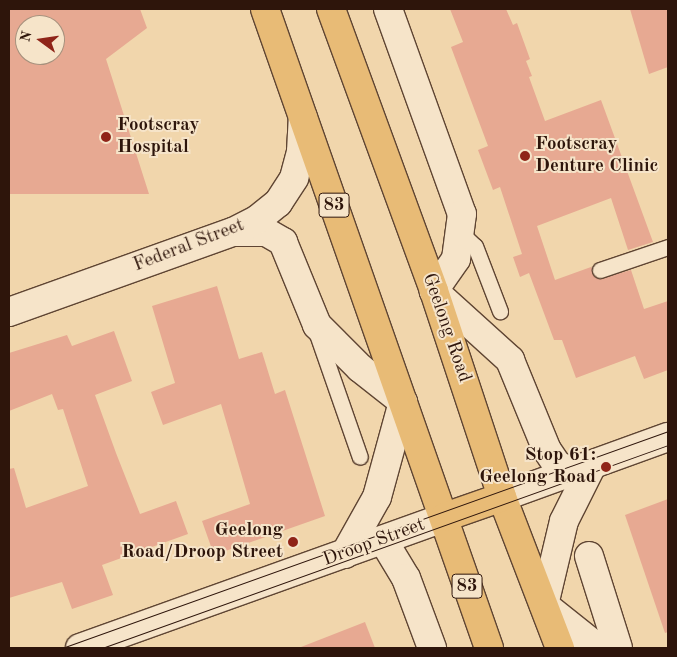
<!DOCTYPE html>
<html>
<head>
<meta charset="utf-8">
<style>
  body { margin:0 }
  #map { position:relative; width:677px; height:657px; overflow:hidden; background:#f1d6ac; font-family:"Old Standard TT",serif }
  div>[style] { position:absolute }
  .building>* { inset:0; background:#e7a992 }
  .roads { filter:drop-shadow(1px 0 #5f4533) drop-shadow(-1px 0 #5f4533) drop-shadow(0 1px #5f4533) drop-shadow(0 -1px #5f4533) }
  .service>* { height:15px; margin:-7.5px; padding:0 7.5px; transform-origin:7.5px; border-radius:7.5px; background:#f6e4c9 }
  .minor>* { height:28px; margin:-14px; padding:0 14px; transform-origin:14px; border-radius:14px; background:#f6e4c9 }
  .tertiary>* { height:28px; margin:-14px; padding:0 14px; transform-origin:14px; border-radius:14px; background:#f6e4c9 }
  .trunk>* { height:28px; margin:-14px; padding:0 14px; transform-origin:14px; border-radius:14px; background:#e8bb76 }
  .tram>* { height:1px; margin:-0.5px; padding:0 0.5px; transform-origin:0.5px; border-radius:0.5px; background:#2e150b }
  .dots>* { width:14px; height:14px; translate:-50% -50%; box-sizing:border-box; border:2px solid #f6e4c9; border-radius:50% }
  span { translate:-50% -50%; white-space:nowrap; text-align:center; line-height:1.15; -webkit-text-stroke:4px #f6e4c9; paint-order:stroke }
  .shield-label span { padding:1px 4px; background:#f6e4c9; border:1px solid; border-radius:4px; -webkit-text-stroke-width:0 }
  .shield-label { font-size:18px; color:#2e150b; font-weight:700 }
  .poi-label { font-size:19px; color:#2e150b; font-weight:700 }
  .left { translate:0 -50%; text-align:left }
  .right { translate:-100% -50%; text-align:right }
  .street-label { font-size:19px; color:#2e150b }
  .frame { position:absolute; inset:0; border:10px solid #2e150b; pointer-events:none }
  .north { position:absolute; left:15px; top:15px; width:50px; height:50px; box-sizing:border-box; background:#f6e4c9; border:1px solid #a6917d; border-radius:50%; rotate:284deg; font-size:14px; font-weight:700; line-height:20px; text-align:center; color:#2e150b }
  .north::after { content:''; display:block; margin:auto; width:18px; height:22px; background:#8f2418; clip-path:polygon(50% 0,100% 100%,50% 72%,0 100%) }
</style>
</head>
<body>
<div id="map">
  <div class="building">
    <div style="clip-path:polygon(evenodd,9px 9px,140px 9px,147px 28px,106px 59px,149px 194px,9px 194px,9px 9px,25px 25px,55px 25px,55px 55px,25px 55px,25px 25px)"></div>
    <div style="clip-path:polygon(450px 9px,506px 9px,513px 25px,517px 23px,530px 59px,526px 61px,532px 76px,529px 77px,545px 121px,601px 100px,653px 242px,628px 250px,611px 198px,537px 226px,555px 280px,591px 267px,599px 279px,631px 270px,644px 309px,668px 301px,668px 370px,644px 379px,635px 356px,576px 378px,562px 340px,554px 340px,529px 273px,520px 277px,513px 257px,522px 254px,500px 187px,493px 190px,478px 150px,488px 146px,451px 47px,463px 42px)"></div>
    <div style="clip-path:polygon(630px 9px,668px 9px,668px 67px,649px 74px)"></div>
    <div style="clip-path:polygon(217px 286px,239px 359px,262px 352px,275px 394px,285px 390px,325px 516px,214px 555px,202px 521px,250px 504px,221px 404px,163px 425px,151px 392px,175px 383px,152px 306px)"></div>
    <div style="clip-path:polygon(114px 331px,132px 381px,95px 395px,116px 453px,140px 514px,176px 501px,188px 534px,102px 565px,113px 595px,72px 609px,62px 582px,9px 598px,9px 469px,14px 468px,26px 508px,88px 486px,63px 409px,58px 410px,52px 394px,9px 411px,9px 353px,67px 335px,72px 346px)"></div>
    <div style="clip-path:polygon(668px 499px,668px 632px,665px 633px,625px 515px)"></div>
    <div style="clip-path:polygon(365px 622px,375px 648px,301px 648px,301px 647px)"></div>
  </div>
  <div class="roads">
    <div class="service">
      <div style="left:463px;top:235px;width:16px;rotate:43deg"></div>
      <div style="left:475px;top:246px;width:70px;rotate:69deg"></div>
      <div style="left:600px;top:270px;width:72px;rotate:-18.7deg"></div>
      <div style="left:316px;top:331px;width:133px;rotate:70.8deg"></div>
    </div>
    <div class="minor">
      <div style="left:388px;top:9px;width:218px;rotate:70.2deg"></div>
      <div style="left:462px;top:214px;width:45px;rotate:97.6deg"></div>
      <div style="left:456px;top:259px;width:39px;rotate:125deg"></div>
      <div style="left:234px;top:232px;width:32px"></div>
      <div style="left:266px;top:232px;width:20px;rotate:30deg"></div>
      <div style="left:283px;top:242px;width:90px;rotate:67.7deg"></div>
      <div style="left:317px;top:325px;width:61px;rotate:45deg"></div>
      <div style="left:360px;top:368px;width:55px;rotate:38.3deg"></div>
      <div style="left:9px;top:312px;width:238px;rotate:-19.7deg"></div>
      <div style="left:233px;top:232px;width:28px;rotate:-27deg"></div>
      <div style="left:258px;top:219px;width:26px;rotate:-39deg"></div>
      <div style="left:278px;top:203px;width:30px;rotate:-57deg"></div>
      <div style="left:294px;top:178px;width:27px;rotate:-75deg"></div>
      <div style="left:301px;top:152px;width:35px;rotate:-87deg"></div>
      <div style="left:589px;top:556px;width:96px;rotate:72.5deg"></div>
      <div style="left:544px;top:605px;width:69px;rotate:38.5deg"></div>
    </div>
    <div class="tertiary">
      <div style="left:434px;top:291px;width:103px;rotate:42.2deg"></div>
      <div style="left:510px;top:360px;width:97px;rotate:67.7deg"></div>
      <div style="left:547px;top:450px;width:18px;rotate:56deg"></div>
      <div style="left:557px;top:465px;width:17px;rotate:25deg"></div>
      <div style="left:502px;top:497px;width:177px;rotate:-19.9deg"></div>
      <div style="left:383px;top:540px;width:44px;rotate:58.8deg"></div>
      <div style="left:406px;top:578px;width:75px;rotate:69.6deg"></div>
      <div style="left:345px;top:554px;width:65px;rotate:-60.7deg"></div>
      <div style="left:377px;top:497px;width:98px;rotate:-74.7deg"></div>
      <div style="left:544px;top:605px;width:86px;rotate:-76.6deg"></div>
      <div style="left:564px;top:521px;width:63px;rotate:-63.4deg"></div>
      <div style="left:80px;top:648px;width:388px;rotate:-19.7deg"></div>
    </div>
    <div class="trunk">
      <div style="left:265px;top:9px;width:677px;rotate:70.68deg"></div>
      <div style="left:331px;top:9px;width:300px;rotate:69.9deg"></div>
      <div style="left:434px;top:291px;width:217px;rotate:71.7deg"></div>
      <div style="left:502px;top:497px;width:162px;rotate:69deg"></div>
      <div style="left:445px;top:517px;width:60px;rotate:-19.3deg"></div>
    </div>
  </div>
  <div class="tram">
    <div style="left:62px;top:648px;width:644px;rotate:-19.7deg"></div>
    <div style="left:102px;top:648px;width:601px;rotate:-19.73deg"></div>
  </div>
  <div class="dots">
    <div style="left:106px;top:137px;background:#8f2418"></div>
    <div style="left:525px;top:156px;background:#8f2418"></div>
    <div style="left:606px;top:467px;background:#8f2418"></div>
    <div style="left:293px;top:542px;background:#8f2418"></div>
  </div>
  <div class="shield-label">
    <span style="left:334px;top:205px">83</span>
    <span style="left:467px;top:586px">83</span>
  </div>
  <div class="poi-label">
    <span class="left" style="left:117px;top:137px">Footscray<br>Hospital</span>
    <span class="left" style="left:535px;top:156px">Footscray<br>Denture Clinic</span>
    <span class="right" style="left:596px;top:467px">Stop 61:<br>Geelong Road</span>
    <span class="right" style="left:283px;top:542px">Geelong<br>Road/Droop Street</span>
  </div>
  <div class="street-label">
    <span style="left:189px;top:246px;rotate:-21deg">Federal Street</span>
    <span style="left:446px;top:328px;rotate:71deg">Geelong Road</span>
    <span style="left:374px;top:543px;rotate:-20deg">Droop Street</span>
  </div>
  <div class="frame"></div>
  <div class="north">N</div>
</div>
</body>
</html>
